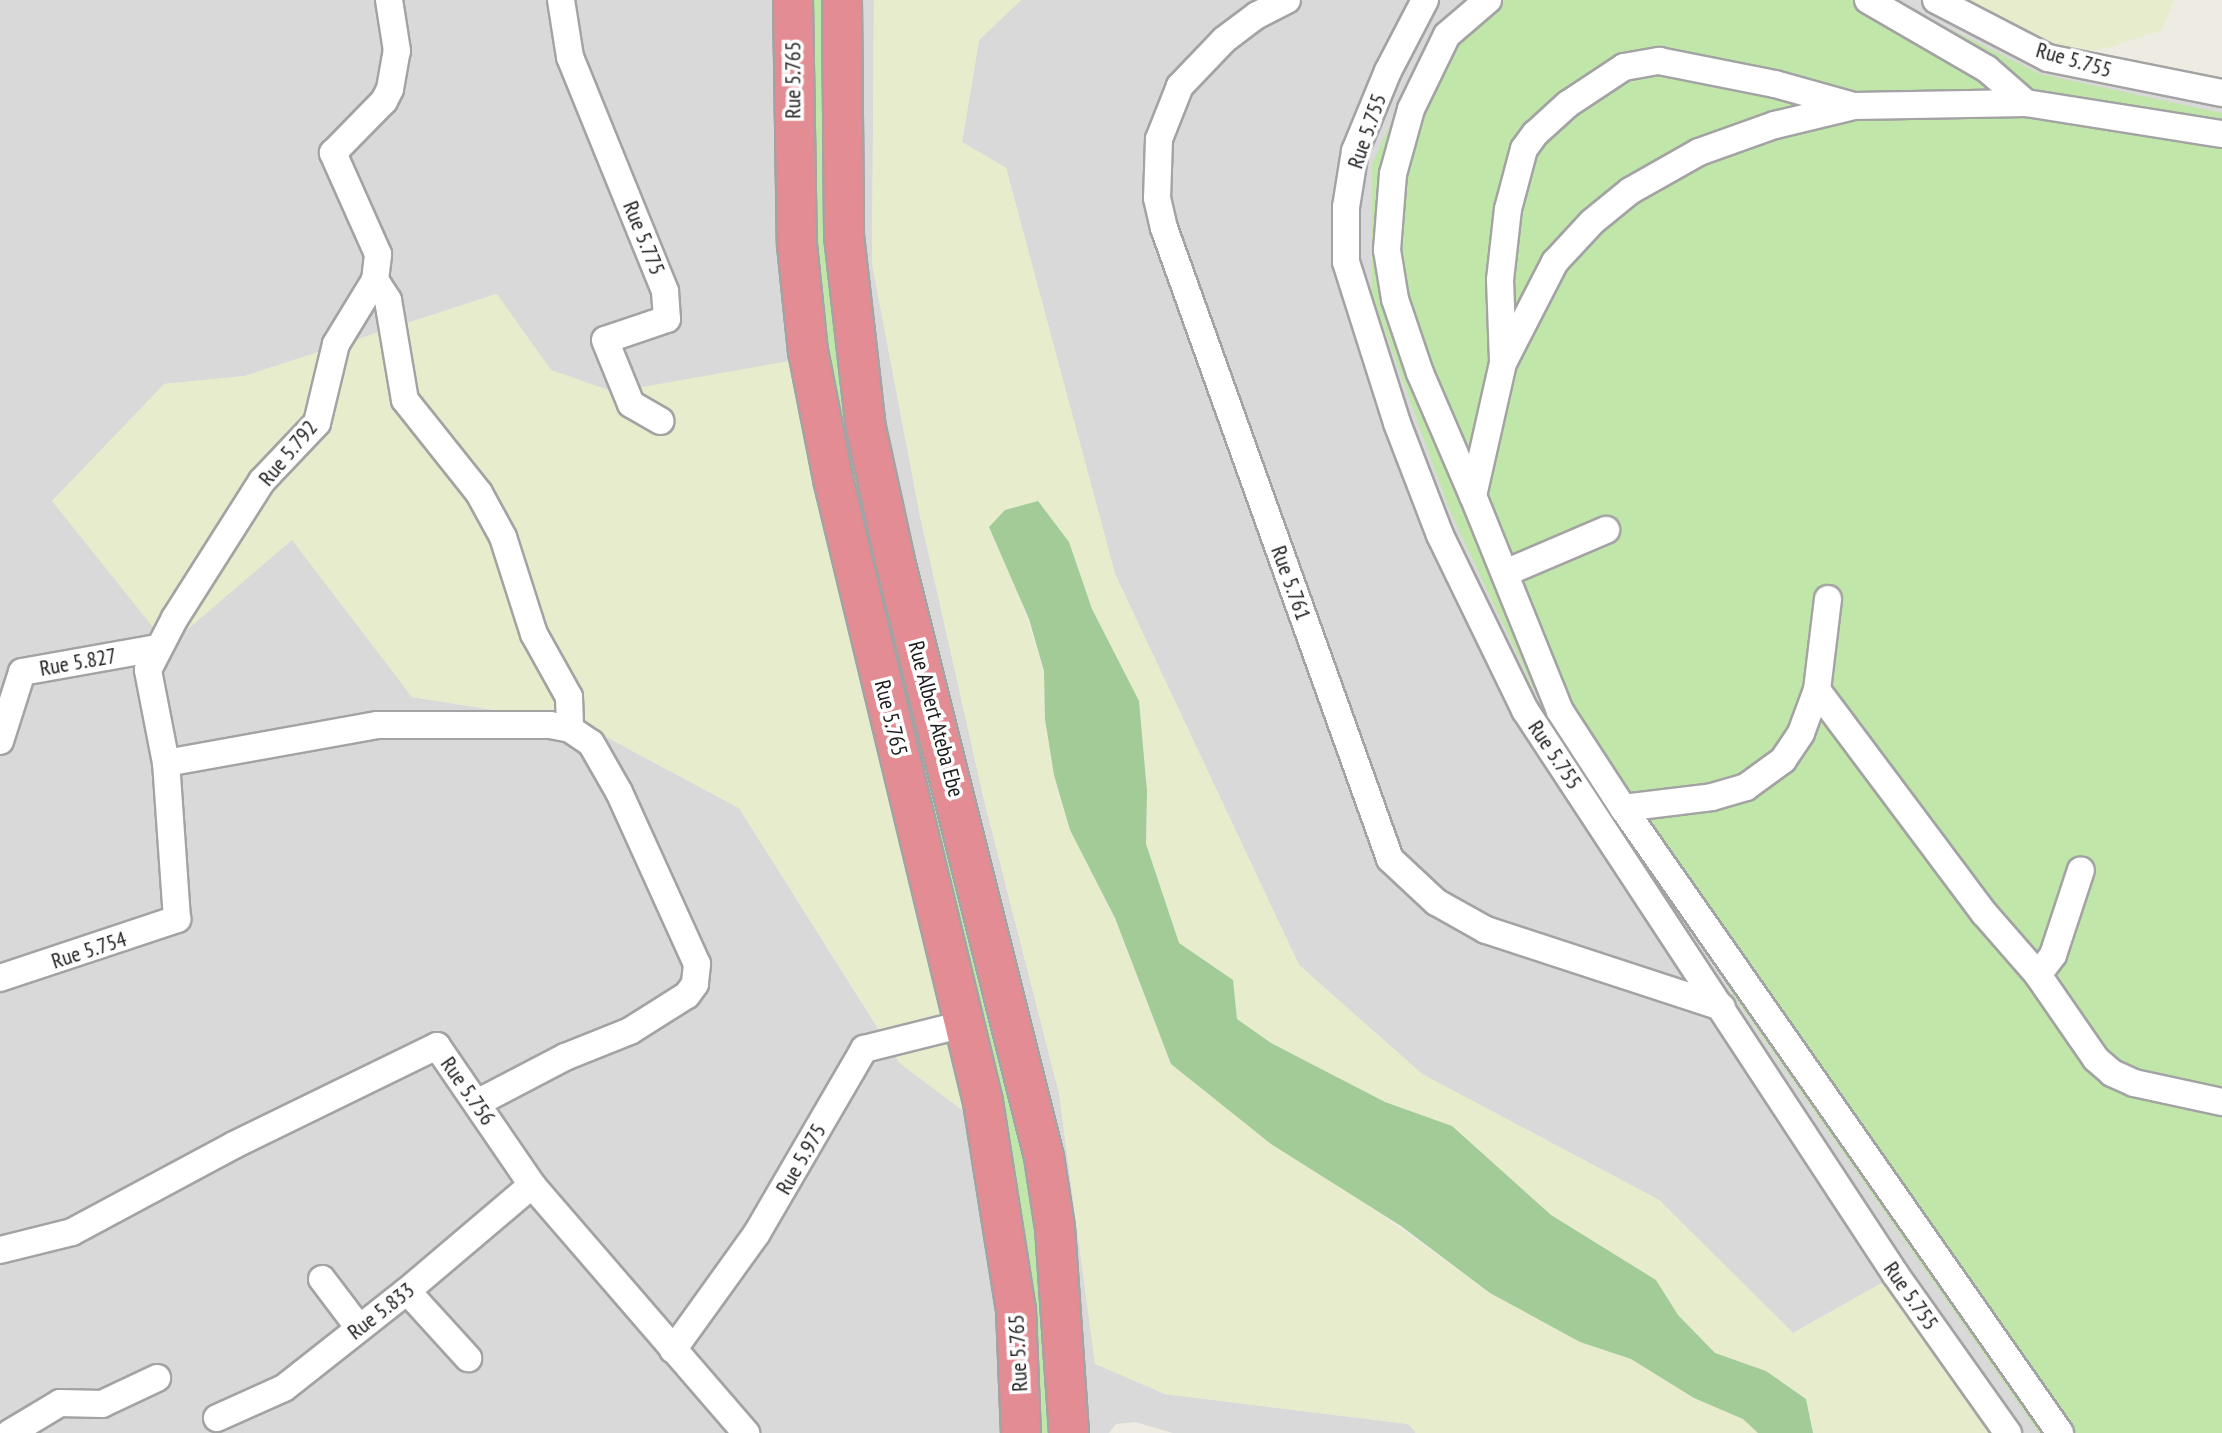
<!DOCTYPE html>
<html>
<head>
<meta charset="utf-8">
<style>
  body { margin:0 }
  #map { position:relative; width:2222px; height:1433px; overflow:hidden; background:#edebe2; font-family:"PT Sans Narrow",sans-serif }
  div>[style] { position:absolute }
  .residential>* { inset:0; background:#dad9d9 }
  .farmland>* { inset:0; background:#e7eccd }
  .grass>* { inset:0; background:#c1e6a9 }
  .forest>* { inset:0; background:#a2cb98 }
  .roads { filter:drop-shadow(2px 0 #a3a3a3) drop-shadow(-2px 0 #a3a3a3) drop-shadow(0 2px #a3a3a3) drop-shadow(0 -2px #a3a3a3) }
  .minor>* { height:26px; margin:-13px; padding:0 13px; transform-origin:13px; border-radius:13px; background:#fff }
  .highway>* { height:38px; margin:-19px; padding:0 19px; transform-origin:19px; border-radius:19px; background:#e38c93 }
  span { translate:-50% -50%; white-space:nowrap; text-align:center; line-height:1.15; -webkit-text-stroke:7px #fff; paint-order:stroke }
  .street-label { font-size:22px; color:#1c1c1c }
</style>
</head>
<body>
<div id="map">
  <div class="residential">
    <div style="clip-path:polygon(evenodd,0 0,807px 0,1033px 1433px,0 1433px,0 0,496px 294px,551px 371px,614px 392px,901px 1065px,739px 808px,582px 724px,412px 697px,292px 539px,164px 384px,245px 376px,496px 294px)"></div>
    <div style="clip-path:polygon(829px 0,874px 0,872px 263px,920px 516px,985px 804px,1059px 1093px,1095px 1363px,1165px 1394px,1408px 1424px,1416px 1433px,1173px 1433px,1135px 1422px,1116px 1424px,1109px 1433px,1054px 1433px,873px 523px)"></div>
    <div style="clip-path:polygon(1021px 0,1936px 0,2048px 58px,2222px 93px,2222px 1433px,2008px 1433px,1896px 1275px,1793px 1333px,1659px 1200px,1422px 1074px,1299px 965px,1115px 574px,1006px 168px,962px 142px,979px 40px)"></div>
  </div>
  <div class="farmland">
    <div style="clip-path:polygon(874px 0,1021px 0,979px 40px,962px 142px,1006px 168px,1115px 574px,1299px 965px,1422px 1074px,1659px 1200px,1793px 1333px,1896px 1275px,2008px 1433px,1813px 1433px,1806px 1399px,1766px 1371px,1715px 1353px,1678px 1315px,1656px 1280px,1551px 1215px,1452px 1126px,1385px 1102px,1271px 1043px,1237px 1019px,1233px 980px,1179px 943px,1146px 844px,1147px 790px,1139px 701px,1092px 609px,1069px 542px,1017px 589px,1044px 671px,1045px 719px,1054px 775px,1070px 830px,1115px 918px,1171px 1064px,1490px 1293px,1580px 1342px,1631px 1359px,1694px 1398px,1743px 1419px,1758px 1433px,1416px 1433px,1408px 1424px,1165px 1394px,1095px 1364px,1059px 1093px,985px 804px,920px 516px,872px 263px)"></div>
    <div style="clip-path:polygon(1936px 0,2174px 0,2162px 30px,2110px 47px,2048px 58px)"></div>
    <div style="clip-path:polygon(497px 294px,551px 370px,614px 392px,806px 358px,986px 1128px,902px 1065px,739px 808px,582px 724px,412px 697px,292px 540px,168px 646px,52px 501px,164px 384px,245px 376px)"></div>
  </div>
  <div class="grass">
    <div style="clip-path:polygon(807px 0,829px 0,828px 156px,1037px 1215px,1054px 1433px,1033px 1433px,819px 358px)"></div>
    <div style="clip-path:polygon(1468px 0,1892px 0,2040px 74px,2222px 113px,2222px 1433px,2039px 1433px,1736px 999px,1533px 688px,1450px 511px,1372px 295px,1372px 164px,1435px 28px)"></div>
  </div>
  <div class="forest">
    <div style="clip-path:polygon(1038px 501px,1069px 542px,1092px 609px,1139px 701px,1147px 791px,1146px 844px,1179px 943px,1233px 980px,1237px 1019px,1271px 1043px,1385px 1102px,1452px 1126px,1551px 1215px,1656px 1280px,1678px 1315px,1715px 1353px,1766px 1371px,1806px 1399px,1813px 1433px,1758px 1433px,1743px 1419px,1694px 1398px,1631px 1359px,1580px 1342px,1490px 1293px,1401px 1226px,1271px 1144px,1171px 1064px,1115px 918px,1070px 830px,1054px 775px,1045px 719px,1044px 671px,1029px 619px,989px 527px,1005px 510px)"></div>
  </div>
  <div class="roads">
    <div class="minor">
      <div style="left:561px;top:0;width:58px;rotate:81deg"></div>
      <div style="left:570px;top:57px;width:253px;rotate:67.9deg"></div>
      <div style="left:665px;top:291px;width:28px;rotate:86deg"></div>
      <div style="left:667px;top:319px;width:65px;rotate:161.3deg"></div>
      <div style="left:605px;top:340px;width:69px;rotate:67.9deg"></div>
      <div style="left:631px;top:404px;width:34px;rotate:30deg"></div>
      <div style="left:1287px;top:0;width:34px;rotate:153deg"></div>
      <div style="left:1257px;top:15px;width:41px;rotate:142.9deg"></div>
      <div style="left:1224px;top:40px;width:64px;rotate:133.7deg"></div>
      <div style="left:1180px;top:86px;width:57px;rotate:111.6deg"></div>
      <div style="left:1159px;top:139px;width:59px;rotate:91.9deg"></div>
      <div style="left:1157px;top:198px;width:31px;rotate:77deg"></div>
      <div style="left:1164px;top:228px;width:670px;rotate:70.29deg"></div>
      <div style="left:1390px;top:859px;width:63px;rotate:43.1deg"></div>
      <div style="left:1436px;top:902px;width:57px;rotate:29.2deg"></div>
      <div style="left:1486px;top:930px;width:248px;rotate:18.1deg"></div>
      <div style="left:1425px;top:0;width:80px;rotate:117.5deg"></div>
      <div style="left:1388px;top:71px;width:87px;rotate:112.4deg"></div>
      <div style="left:1355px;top:151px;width:57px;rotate:99.1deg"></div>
      <div style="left:1346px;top:207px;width:55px;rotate:90deg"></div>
      <div style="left:1346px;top:262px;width:169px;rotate:72.4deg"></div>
      <div style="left:1397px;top:423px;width:120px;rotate:69deg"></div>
      <div style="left:1440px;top:535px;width:195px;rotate:64.1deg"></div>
      <div style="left:1525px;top:710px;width:676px;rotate:56.71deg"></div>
      <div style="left:1896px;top:1275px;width:194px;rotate:54.7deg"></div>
      <div style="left:1868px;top:0;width:138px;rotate:30.1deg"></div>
      <div style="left:1987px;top:69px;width:52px;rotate:41.1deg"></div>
      <div style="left:1936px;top:0;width:126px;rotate:27.4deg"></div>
      <div style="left:2048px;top:58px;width:177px;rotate:11.4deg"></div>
      <div style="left:375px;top:280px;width:24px;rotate:57deg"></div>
      <div style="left:388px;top:300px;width:101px;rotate:80.4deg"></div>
      <div style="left:405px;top:400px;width:119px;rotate:51.5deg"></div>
      <div style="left:479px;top:493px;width:50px;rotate:61.4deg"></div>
      <div style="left:503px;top:537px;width:102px;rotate:72.3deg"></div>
      <div style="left:534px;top:634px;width:72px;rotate:60.9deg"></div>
      <div style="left:569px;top:697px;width:32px;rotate:88deg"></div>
      <div style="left:1503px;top:361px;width:81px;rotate:-92.1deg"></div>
      <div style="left:1500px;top:280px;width:71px;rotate:-83.6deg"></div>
      <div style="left:1508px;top:209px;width:62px;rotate:-75.1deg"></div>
      <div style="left:1524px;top:149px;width:19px;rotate:-54deg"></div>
      <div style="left:1535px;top:134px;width:45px;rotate:-42.3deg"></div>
      <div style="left:1568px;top:104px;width:67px;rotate:-33.5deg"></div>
      <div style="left:1624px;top:67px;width:36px;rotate:-10deg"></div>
      <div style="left:1659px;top:61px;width:118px;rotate:11.2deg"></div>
      <div style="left:1775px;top:84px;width:78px;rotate:15.6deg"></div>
      <div style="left:1473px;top:496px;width:134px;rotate:-113.3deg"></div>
      <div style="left:1420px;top:373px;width:78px;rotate:-108.7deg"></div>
      <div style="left:1395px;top:299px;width:50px;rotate:-99.3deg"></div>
      <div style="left:1387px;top:250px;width:76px;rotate:-85.5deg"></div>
      <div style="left:1393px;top:174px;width:67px;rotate:-74.5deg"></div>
      <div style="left:1411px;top:109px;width:82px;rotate:-64.1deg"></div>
      <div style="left:1447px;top:35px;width:54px;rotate:-40.5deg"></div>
      <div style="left:1505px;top:573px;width:110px;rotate:-23.1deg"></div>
      <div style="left:1828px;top:599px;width:92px;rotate:96.9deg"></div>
      <div style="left:1817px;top:690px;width:279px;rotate:53.2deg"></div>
      <div style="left:1984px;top:913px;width:82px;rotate:48.9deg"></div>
      <div style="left:2038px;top:975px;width:102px;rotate:55.4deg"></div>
      <div style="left:2096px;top:1059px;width:21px;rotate:41deg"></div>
      <div style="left:2112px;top:1073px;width:24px;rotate:24deg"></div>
      <div style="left:2134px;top:1083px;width:90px;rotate:12.2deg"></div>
      <div style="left:0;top:741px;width:72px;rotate:-72.3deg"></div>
      <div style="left:22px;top:672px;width:137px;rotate:-10.1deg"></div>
      <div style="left:166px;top:763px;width:214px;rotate:-10.2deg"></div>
      <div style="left:377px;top:725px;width:173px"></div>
      <div style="left:550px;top:725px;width:20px;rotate:11deg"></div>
      <div style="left:570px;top:729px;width:25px;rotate:34deg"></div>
      <div style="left:591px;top:743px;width:56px;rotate:60.3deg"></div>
      <div style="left:619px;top:792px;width:189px;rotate:65.6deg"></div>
      <div style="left:697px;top:964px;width:20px;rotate:96deg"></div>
      <div style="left:695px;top:984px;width:14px;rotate:126deg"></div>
      <div style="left:687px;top:995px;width:67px;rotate:147.7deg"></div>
      <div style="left:630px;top:1031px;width:70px;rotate:158.2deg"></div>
      <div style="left:565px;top:1057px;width:99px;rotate:152.4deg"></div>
      <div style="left:1623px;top:808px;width:90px;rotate:-7deg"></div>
      <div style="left:1712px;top:797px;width:35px;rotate:-16deg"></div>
      <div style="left:1746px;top:787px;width:46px;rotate:-36.1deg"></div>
      <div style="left:1783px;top:760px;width:32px;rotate:-56deg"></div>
      <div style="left:1801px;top:733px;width:46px;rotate:-69.6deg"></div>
      <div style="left:2038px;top:975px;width:25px;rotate:-53deg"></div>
      <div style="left:2053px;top:955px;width:89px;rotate:-71.8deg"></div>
      <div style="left:0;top:978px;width:187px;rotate:-18.4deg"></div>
      <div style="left:177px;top:919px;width:156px;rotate:-94deg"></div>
      <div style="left:166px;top:763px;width:95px;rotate:-101deg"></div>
      <div style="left:148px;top:670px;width:59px;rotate:-62.6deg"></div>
      <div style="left:175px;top:618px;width:162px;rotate:-57.6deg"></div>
      <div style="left:262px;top:481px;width:80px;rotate:-46.5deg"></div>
      <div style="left:317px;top:423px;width:81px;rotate:-76.5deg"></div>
      <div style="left:336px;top:344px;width:75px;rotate:-58.6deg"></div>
      <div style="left:375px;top:280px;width:26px;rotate:-83deg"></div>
      <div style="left:378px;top:254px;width:111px;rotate:-114deg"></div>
      <div style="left:333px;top:153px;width:73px;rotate:-45.6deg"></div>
      <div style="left:384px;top:101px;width:13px;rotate:-63deg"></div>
      <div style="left:390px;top:89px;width:39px;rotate:-80deg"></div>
      <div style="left:397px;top:51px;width:52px;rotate:-98.9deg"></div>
      <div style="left:0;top:1250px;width:74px;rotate:-14deg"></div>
      <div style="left:72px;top:1232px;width:184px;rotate:-28.2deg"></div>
      <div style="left:234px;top:1145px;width:226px;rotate:-26deg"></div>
      <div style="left:437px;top:1046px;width:168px;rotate:55.6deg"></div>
      <div style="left:532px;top:1185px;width:328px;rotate:49.2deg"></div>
      <div style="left:322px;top:1279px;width:61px;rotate:52.9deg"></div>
      <div style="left:407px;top:1291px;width:91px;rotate:47.7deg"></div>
      <div style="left:673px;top:1350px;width:144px;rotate:-54.3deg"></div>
      <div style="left:757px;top:1233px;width:213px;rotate:-59.8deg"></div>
      <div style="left:864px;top:1049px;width:103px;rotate:-14deg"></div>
      <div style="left:217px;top:1418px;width:73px;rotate:-24.1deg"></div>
      <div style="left:284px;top:1388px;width:157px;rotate:-38.3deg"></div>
      <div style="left:407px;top:1291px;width:164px;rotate:-40.3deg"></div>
      <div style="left:10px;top:1433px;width:58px;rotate:-31deg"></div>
      <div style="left:60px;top:1403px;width:42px;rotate:1.4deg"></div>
      <div style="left:102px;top:1404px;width:61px;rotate:-25.3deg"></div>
      <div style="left:2060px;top:1433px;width:763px;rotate:-124.96deg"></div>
      <div style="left:1623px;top:808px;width:116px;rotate:-123deg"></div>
      <div style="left:1560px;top:711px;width:232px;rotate:-112deg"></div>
      <div style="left:1473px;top:496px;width:136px;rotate:-77.3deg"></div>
      <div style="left:1503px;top:363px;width:114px;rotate:-62.8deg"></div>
      <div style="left:1555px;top:262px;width:54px;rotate:-47.2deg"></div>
      <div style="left:1592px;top:222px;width:49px;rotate:-39.2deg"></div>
      <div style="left:1630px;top:191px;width:79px;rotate:-29.5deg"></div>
      <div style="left:1699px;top:152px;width:81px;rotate:-19.6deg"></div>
      <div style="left:1775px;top:125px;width:81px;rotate:-13.5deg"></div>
      <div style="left:1854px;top:106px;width:172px;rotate:-1deg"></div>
      <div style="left:2026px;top:103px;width:198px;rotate:9deg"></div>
    </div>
    <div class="highway">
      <div style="left:793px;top:0;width:245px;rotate:89.1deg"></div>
      <div style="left:797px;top:245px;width:107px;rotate:84.1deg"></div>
      <div style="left:808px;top:351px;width:130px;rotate:78.9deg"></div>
      <div style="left:833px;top:479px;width:641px;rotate:76.46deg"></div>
      <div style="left:983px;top:1102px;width:211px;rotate:81deg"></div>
      <div style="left:1016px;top:1310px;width:123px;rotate:87.7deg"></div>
      <div style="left:842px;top:0;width:236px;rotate:89.5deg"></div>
      <div style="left:844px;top:236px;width:193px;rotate:83.5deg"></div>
      <div style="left:866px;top:428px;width:136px;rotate:77.7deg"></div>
      <div style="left:895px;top:561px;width:614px;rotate:75.96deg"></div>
      <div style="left:1044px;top:1157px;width:72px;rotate:81.2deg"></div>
      <div style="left:1055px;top:1228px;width:205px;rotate:86.1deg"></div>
    </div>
  </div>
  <div class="street-label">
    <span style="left:2074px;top:60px;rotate:16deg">Rue 5.755</span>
    <span style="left:793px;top:80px;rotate:-90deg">Rue 5.765</span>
    <span style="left:1367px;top:131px;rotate:-71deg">Rue 5.755</span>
    <span style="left:644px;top:238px;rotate:68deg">Rue 5.775</span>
    <span style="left:288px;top:453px;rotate:-50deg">Rue 5.792</span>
    <span style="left:1291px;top:583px;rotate:70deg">Rue 5.761</span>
    <span style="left:78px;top:662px;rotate:-10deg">Rue 5.827</span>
    <span style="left:891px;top:718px;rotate:76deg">Rue 5.765</span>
    <span style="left:936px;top:719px;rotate:75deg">Rue Albert Ateba Ebe</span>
    <span style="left:1555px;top:755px;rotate:56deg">Rue 5.755</span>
    <span style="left:89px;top:950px;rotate:-18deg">Rue 5.754</span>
    <span style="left:468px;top:1091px;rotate:55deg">Rue 5.756</span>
    <span style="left:801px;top:1159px;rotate:-60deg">Rue 5.975</span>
    <span style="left:1911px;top:1296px;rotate:55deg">Rue 5.755</span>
    <span style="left:381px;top:1311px;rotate:-38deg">Rue 5.833</span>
    <span style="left:1018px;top:1353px;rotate:-93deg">Rue 5.765</span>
  </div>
</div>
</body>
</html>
